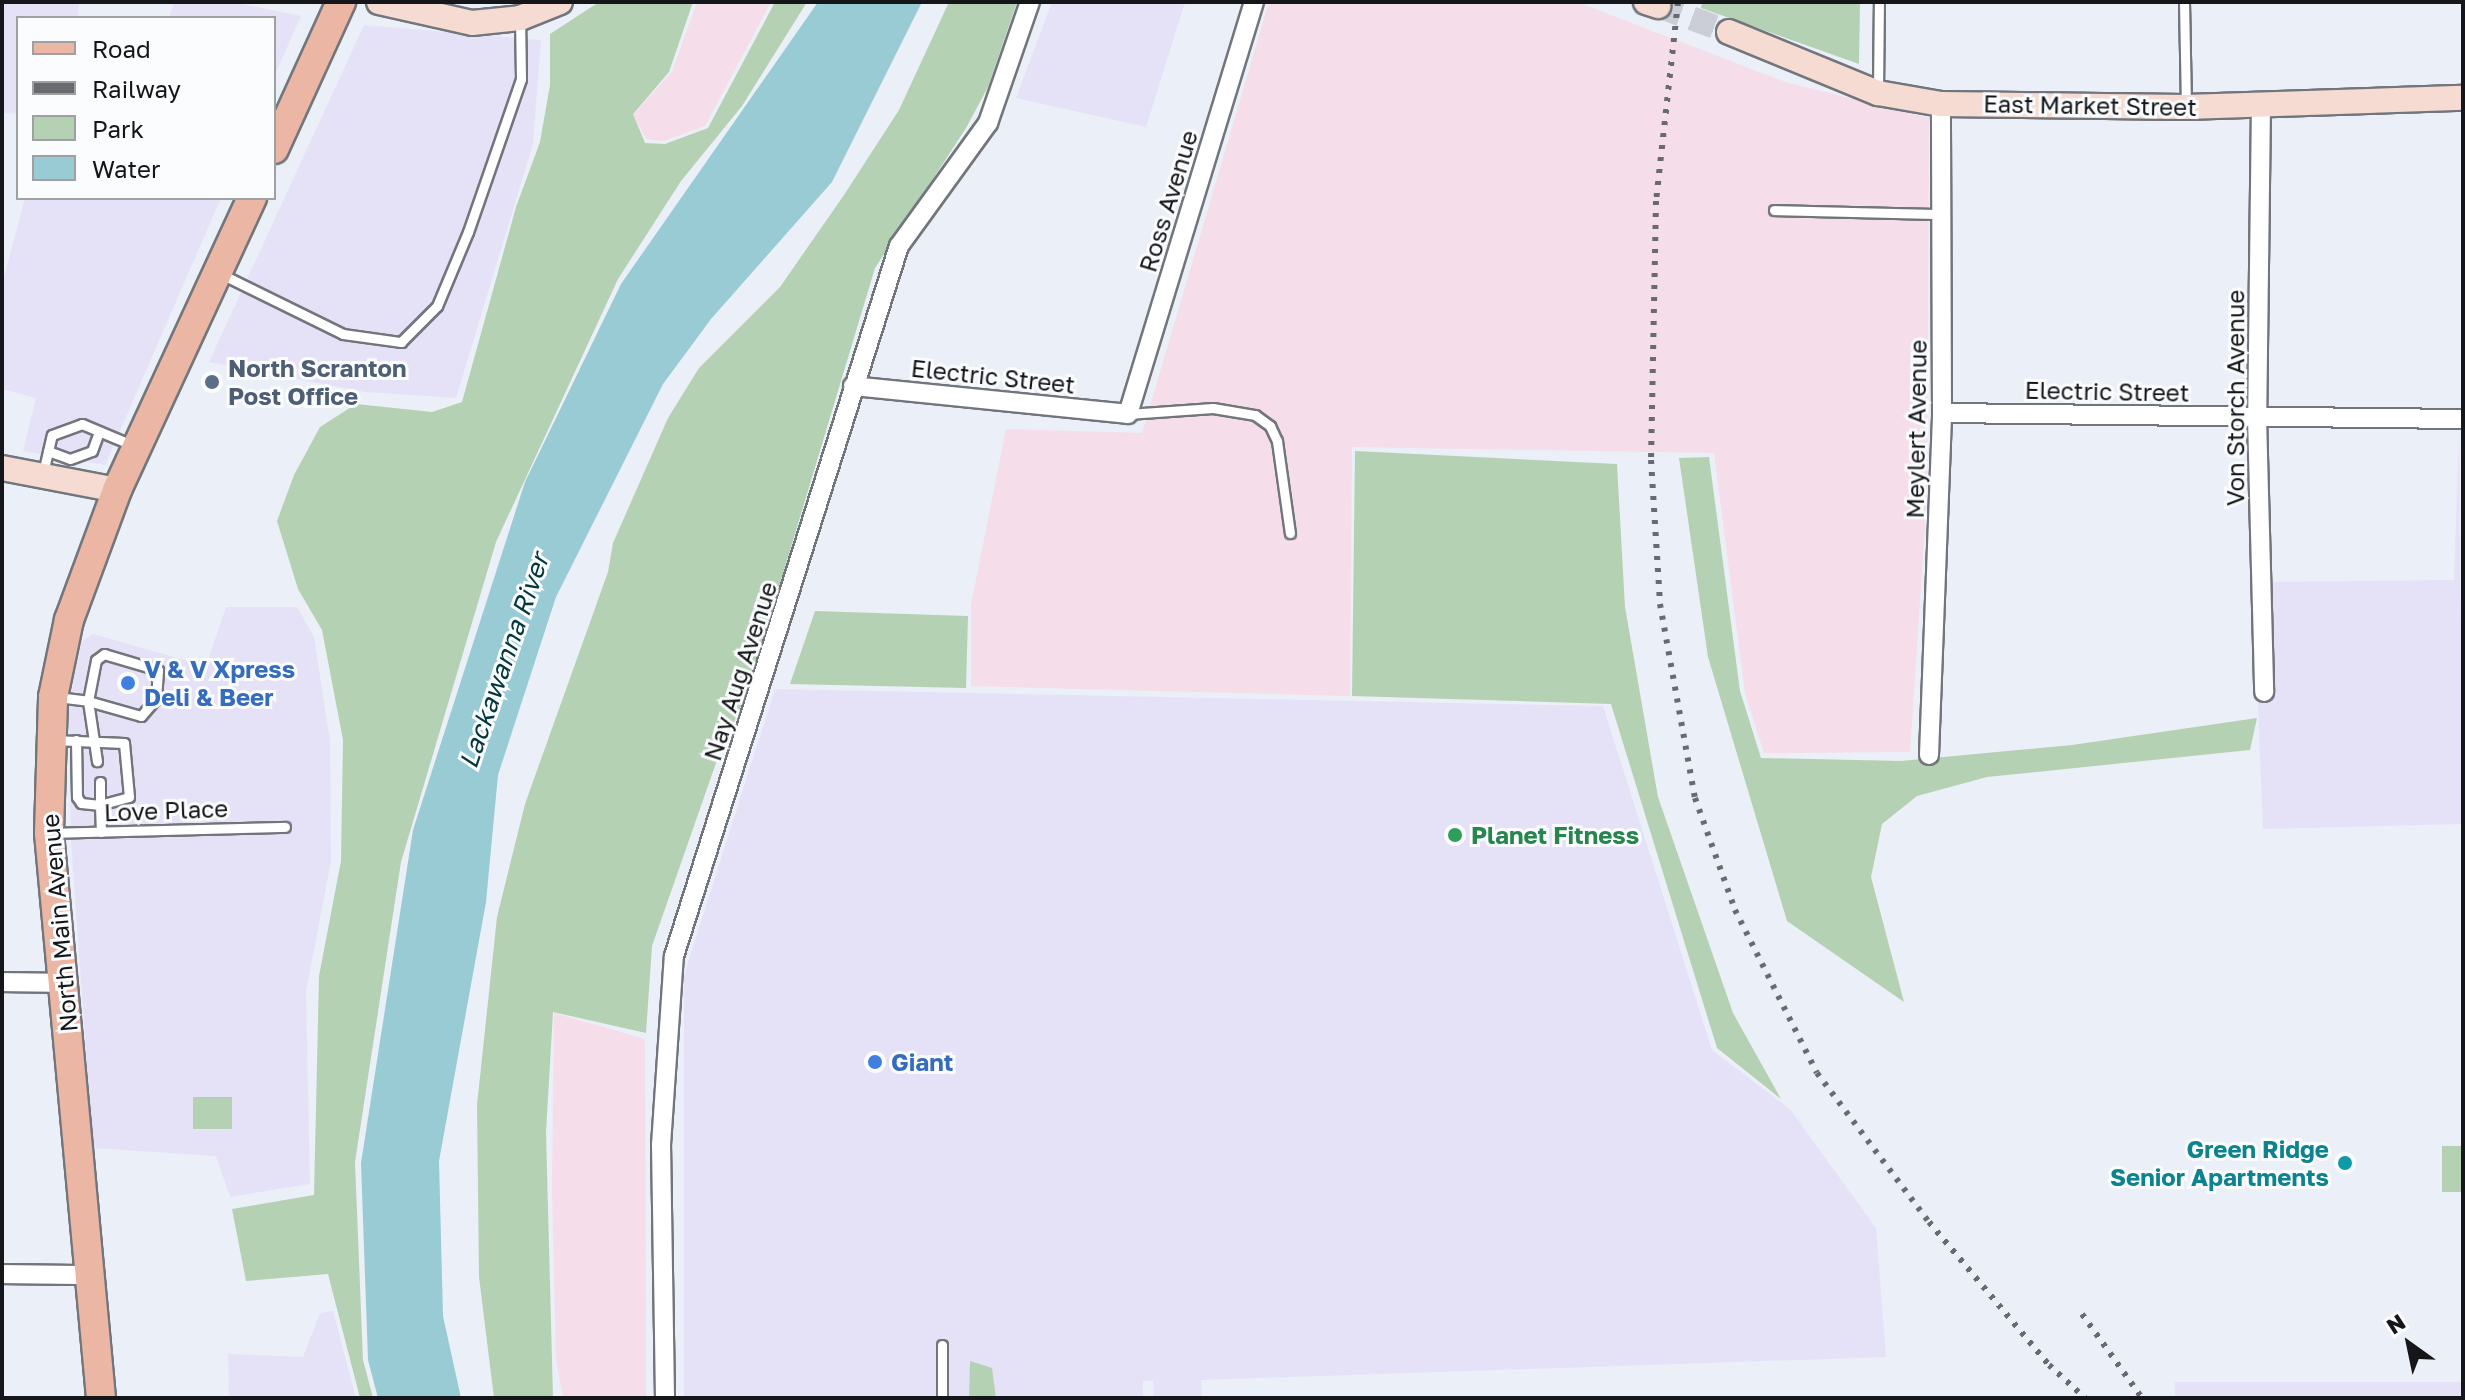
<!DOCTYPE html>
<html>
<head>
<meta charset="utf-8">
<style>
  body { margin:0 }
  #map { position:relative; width:2465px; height:1400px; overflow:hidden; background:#ebeff7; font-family:"Golos Text",sans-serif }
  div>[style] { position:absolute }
  .commercial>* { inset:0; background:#e5e2f8; transform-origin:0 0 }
  .industrial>* { inset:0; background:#f5dde9 }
  .green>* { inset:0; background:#b5d1b3; transform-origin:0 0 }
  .water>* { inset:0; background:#98cbd4 }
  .secondary-tunnel>* { height:24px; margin-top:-12px; transform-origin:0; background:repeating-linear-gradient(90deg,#cbced6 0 24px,transparent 0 36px) }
  .roads { filter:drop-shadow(2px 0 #72767c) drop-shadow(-2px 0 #72767c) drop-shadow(0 2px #72767c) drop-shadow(0 -2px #72767c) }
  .lane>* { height:9px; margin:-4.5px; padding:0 4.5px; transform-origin:4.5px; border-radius:4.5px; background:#fff }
  .street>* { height:18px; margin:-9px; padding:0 9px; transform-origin:9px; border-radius:9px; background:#fff }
  .secondary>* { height:24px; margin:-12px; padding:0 12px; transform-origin:12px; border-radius:12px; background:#f5dbd2 }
  .primary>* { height:28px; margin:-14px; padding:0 14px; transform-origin:14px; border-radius:14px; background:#ebb7a4 }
  .rail>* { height:6px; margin-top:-3px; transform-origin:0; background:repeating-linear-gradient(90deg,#686a6f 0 4px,transparent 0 12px) }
  .dots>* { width:22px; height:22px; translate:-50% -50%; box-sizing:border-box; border:4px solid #fbfcfe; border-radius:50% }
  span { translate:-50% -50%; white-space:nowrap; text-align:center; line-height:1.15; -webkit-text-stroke:6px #fbfcfe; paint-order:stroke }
  .street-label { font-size:24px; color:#151619 }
  .service-label { font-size:24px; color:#4e5e75; font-weight:700 }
  .left { translate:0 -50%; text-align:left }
  .shop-label { font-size:24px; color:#366cbe; font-weight:700 }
  .leisure-label { font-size:24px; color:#27864d; font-weight:700 }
  .culture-label { font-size:24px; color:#0d838f; font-weight:700 }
  .right { translate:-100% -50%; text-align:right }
  .water-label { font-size:26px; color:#03363d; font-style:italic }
  .frame { position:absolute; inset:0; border:4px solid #151619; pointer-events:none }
  .legend { position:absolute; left:16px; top:16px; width:260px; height:184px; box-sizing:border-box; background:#fbfcfe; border:2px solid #9fa0a2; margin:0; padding:10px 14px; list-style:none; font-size:24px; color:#151619 }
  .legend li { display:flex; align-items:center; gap:16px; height:40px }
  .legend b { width:40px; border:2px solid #9fa0a2 }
  .north { position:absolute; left:2369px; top:1304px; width:80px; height:80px; -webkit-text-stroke:6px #fbfcfe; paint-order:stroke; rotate:327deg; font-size:22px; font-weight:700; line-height:32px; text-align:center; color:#151619 }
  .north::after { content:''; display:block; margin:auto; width:28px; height:36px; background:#151619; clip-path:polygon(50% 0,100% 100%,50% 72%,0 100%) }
</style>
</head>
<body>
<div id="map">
  <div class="commercial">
    <div style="clip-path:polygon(2px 2px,79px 2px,78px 18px,18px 18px,18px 114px,2px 113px)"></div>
    <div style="clip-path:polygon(174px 2px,231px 2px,301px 16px,274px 77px,274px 18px,169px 18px)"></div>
    <div style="clip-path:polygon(1052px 2px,1185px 2px,1146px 127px,1016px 98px)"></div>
    <div style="clip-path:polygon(364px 25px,541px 40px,533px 144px,456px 398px,365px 392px,209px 362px)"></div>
    <div style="clip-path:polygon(25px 198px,221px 198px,105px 465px,23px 451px,36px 398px,2px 389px,2px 285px)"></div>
    <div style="clip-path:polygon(2459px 432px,2463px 824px,2263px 829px,2253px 582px,2454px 580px)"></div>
    <div style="clip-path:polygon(226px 607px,297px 607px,314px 637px,330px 741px,331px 861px,306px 992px,310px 1184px,230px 1197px,216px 1156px,93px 1148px,71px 842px,69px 704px,82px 641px,93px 634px,206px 666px)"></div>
    <div style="clip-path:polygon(775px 689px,1603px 706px,1712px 1050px,1790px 1109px,1876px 1228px,1886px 1357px,1201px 1380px,1202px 1396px,1312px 1398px,1154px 1398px,1153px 1381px,1143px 1381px,1143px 1398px,684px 1398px,684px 975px)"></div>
    <div style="clip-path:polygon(333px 1311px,356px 1398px,229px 1398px,228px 1354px,303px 1357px,320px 1313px)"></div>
    <div style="left:2463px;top:1382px;width:16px;height:288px;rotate:90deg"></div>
  </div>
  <div class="industrial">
    <div style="clip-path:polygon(697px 2px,771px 2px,705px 126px,663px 141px,646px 139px,633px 114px,672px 72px)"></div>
    <div style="clip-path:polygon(1269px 2px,1577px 2px,1785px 82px,1929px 118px,1927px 494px,1910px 752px,1764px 753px,1745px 693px,1714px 453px,1352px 447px,1350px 696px,971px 686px,971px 605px,1006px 429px,1142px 433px)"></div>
    <div style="clip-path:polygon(554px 1013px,645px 1039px,646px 1398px,563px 1398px,556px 1358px,552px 1191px)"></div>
  </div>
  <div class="green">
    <div style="clip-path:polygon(599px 2px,693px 2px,669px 72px,633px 114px,645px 143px,665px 144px,708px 128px,775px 2px,807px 2px,742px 106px,681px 181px,618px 279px,496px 542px,401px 862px,355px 1162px,363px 1360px,373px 1398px,360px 1398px,328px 1274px,246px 1281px,232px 1209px,314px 1195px,319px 976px,341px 861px,343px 740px,322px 630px,298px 589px,277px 521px,294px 475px,320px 427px,356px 404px,432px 412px,462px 402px,516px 207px,540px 142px,550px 85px,550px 34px)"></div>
    <div style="clip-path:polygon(949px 2px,1017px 2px,988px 87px,966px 128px,875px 268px,748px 690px,716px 763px,652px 946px,646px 1033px,553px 1012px,546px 1132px,553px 1398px,494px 1398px,479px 1277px,477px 1105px,497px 917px,525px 804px,608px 572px,613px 543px,668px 418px,699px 368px,780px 287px,844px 195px,899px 110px)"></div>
    <div style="clip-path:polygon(1702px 2px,1860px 2px,1859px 64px,1701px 8px)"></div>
    <div style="clip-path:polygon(1355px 451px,1617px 464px,1625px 607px,1658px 797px,1733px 1013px,1781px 1099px,1717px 1048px,1611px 704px,1352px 696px)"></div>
    <div style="clip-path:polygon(1709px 457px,1740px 691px,1761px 758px,1901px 761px,2072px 745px,2257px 718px,2250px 750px,1987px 777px,1917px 796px,1882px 824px,1871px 877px,1904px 1002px,1787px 921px,1708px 657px,1679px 458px)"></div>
    <div style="clip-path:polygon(815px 611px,968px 616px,966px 688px,790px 684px)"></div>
    <div style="left:193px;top:1097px;width:39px;height:32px"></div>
    <div style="left:2442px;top:1146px;width:21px;height:46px"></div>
    <div style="clip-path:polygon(970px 1361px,992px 1368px,996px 1398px,969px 1398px)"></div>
  </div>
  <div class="water">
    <div style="clip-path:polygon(818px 2px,922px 2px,832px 182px,711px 319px,663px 384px,556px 597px,498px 775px,486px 902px,439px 1161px,443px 1316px,461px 1398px,378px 1398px,368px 1360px,361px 1163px,413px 830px,525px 482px,621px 284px)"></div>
  </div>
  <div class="secondary-tunnel">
    <div style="left:1658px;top:6px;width:76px;rotate:20.1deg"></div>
  </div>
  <div class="roads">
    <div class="lane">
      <div style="left:2184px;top:2px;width:102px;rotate:88.9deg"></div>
      <div style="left:1878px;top:91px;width:89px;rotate:-89.4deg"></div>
      <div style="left:1774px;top:210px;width:167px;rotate:1.4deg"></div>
      <div style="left:221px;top:274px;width:136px;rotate:26.2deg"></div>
      <div style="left:343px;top:334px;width:59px;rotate:7.9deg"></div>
      <div style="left:401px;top:342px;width:51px;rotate:-45deg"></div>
      <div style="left:437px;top:306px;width:80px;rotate:-67.3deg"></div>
      <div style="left:468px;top:232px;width:162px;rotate:-70.9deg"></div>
      <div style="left:521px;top:79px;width:61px;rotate:-90.9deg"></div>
      <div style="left:1128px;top:414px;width:85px;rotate:-4deg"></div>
      <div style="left:1213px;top:408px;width:43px;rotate:9.5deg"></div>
      <div style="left:1255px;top:415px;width:19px;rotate:36deg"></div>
      <div style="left:1270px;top:426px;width:17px;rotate:65deg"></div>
      <div style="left:1277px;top:441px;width:93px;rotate:82deg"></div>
      <div style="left:48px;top:451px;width:23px;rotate:20deg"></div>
      <div style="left:70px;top:459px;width:23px;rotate:-20deg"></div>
      <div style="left:92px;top:451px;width:20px;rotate:-70deg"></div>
      <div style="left:43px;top:473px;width:39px;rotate:-77deg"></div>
      <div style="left:52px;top:435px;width:32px;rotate:-20deg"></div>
      <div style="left:82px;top:424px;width:54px;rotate:22.8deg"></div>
      <div style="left:57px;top:697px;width:31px;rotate:7deg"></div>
      <div style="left:88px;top:701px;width:55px;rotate:15.8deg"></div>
      <div style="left:141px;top:716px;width:23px;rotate:-49deg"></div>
      <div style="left:156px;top:699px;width:29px;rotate:-86deg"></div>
      <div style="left:158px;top:670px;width:56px;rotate:-163.5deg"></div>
      <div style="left:104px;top:654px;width:10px;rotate:143deg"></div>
      <div style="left:96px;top:660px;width:42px;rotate:101deg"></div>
      <div style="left:88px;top:701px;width:61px;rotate:81.5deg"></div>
      <div style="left:53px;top:740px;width:71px;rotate:2.4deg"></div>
      <div style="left:124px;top:743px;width:54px;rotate:84.7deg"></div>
      <div style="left:129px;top:797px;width:30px;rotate:165deg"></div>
      <div style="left:100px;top:805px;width:27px;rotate:88deg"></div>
      <div style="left:76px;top:740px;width:57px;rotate:89deg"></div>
      <div style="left:77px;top:797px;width:7px;rotate:56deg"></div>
      <div style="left:81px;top:803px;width:19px;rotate:6deg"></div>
      <div style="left:100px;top:805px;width:23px;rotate:-90deg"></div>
      <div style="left:52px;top:833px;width:233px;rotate:-1.5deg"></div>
      <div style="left:942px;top:1398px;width:53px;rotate:-90deg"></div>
    </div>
    <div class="street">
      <div style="left:2261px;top:104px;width:313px;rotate:90.7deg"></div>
      <div style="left:2257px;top:417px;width:275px;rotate:88.5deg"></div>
      <div style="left:853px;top:386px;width:276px;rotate:5.8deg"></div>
      <div style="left:1128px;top:414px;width:431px;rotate:-73deg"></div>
      <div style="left:1942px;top:413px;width:521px;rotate:0.66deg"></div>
      <div style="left:1929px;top:755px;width:342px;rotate:-87.8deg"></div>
      <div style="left:1942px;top:413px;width:309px;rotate:-90.2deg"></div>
      <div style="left:2px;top:982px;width:61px;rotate:0.9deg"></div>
      <div style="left:2px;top:1274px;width:88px;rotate:0.7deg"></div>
      <div style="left:665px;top:1398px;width:253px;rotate:-90.9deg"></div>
      <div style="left:661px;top:1145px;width:189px;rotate:-86.1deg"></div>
      <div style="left:674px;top:956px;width:745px;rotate:-72.42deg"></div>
      <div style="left:899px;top:246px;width:152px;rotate:-54.1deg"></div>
      <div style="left:988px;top:123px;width:128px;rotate:-70.9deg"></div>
    </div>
    <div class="secondary">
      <div style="left:379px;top:2px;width:95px;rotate:12.7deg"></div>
      <div style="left:472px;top:23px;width:48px;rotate:-5.9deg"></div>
      <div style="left:520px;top:18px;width:43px;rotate:-21.8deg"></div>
      <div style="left:1646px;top:2px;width:13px;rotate:18deg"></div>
      <div style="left:1729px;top:32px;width:161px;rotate:22.3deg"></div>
      <div style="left:1878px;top:93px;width:64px;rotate:9.9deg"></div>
      <div style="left:1941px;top:104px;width:245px;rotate:0.7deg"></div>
      <div style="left:2186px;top:107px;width:277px;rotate:-1.9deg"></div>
      <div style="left:2px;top:468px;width:117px;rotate:10.8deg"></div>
    </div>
    <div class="primary">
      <div style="left:274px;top:149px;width:162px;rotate:-65.5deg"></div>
      <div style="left:101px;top:1398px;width:567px;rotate:-95.26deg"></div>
      <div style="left:49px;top:833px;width:136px;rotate:-88.3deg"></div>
      <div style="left:53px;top:697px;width:79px;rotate:-78.3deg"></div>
      <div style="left:69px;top:620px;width:139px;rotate:-69.7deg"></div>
      <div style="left:117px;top:490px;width:322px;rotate:-65.2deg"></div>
    </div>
  </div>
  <div class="rail">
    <div style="left:1678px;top:2px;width:200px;rotate:96.3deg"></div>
    <div style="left:1656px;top:201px;width:259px;rotate:91.1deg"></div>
    <div style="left:1651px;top:460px;width:144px;rotate:86.4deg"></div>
    <div style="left:1660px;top:604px;width:197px;rotate:79.8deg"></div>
    <div style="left:1695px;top:798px;width:119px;rotate:70.3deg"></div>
    <div style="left:1735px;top:910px;width:182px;rotate:63.3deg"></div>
    <div style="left:1817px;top:1073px;width:186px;rotate:53.1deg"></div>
    <div style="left:1929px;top:1222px;width:187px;rotate:50deg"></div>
    <div style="left:2049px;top:1365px;width:49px;rotate:42.5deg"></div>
    <div style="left:2082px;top:1314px;width:103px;rotate:54.5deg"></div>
  </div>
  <div class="dots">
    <div style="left:212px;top:382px;background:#5c6f8a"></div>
    <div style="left:128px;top:683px;background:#3f7fe0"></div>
    <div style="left:1455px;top:835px;background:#2e9e5b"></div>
    <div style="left:875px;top:1062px;background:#3f7fe0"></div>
    <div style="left:2345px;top:1163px;background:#0f9aa8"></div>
  </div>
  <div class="street-label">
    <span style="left:2090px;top:105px;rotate:1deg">East Market Street</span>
    <span style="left:1168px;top:201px;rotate:-73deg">Ross Avenue</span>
    <span style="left:993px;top:376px;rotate:6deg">Electric Street</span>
    <span style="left:2107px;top:391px;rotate:1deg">Electric Street</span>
    <span style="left:2235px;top:398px;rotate:-90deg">Von Storch Avenue</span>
    <span style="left:1916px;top:429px;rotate:-89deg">Meylert Avenue</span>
    <span style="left:740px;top:671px;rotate:-72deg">Nay Aug Avenue</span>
    <span style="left:166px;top:810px;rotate:-2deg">Love Place</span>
    <span style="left:59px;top:923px;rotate:-95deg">North Main Avenue</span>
  </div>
  <div class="service-label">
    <span class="left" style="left:228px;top:382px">North Scranton<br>Post Office</span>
  </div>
  <div class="shop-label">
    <span class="left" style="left:144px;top:683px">V &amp; V Xpress<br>Deli &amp; Beer</span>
    <span class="left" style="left:891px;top:1062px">Giant</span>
  </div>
  <div class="leisure-label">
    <span class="left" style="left:1471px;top:835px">Planet Fitness</span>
  </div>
  <div class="culture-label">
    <span class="right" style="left:2329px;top:1163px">Green Ridge<br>Senior Apartments</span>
  </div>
  <div class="water-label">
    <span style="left:504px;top:661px;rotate:-71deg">Lackawanna River</span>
  </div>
  <div class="frame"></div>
  <ul class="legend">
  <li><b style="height:10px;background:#ebb7a4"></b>Road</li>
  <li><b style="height:10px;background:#686a6f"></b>Railway</li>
  <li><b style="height:22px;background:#b5d1b3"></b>Park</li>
  <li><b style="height:22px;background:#98cbd4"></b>Water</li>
  </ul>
  <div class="north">N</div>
</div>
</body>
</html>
